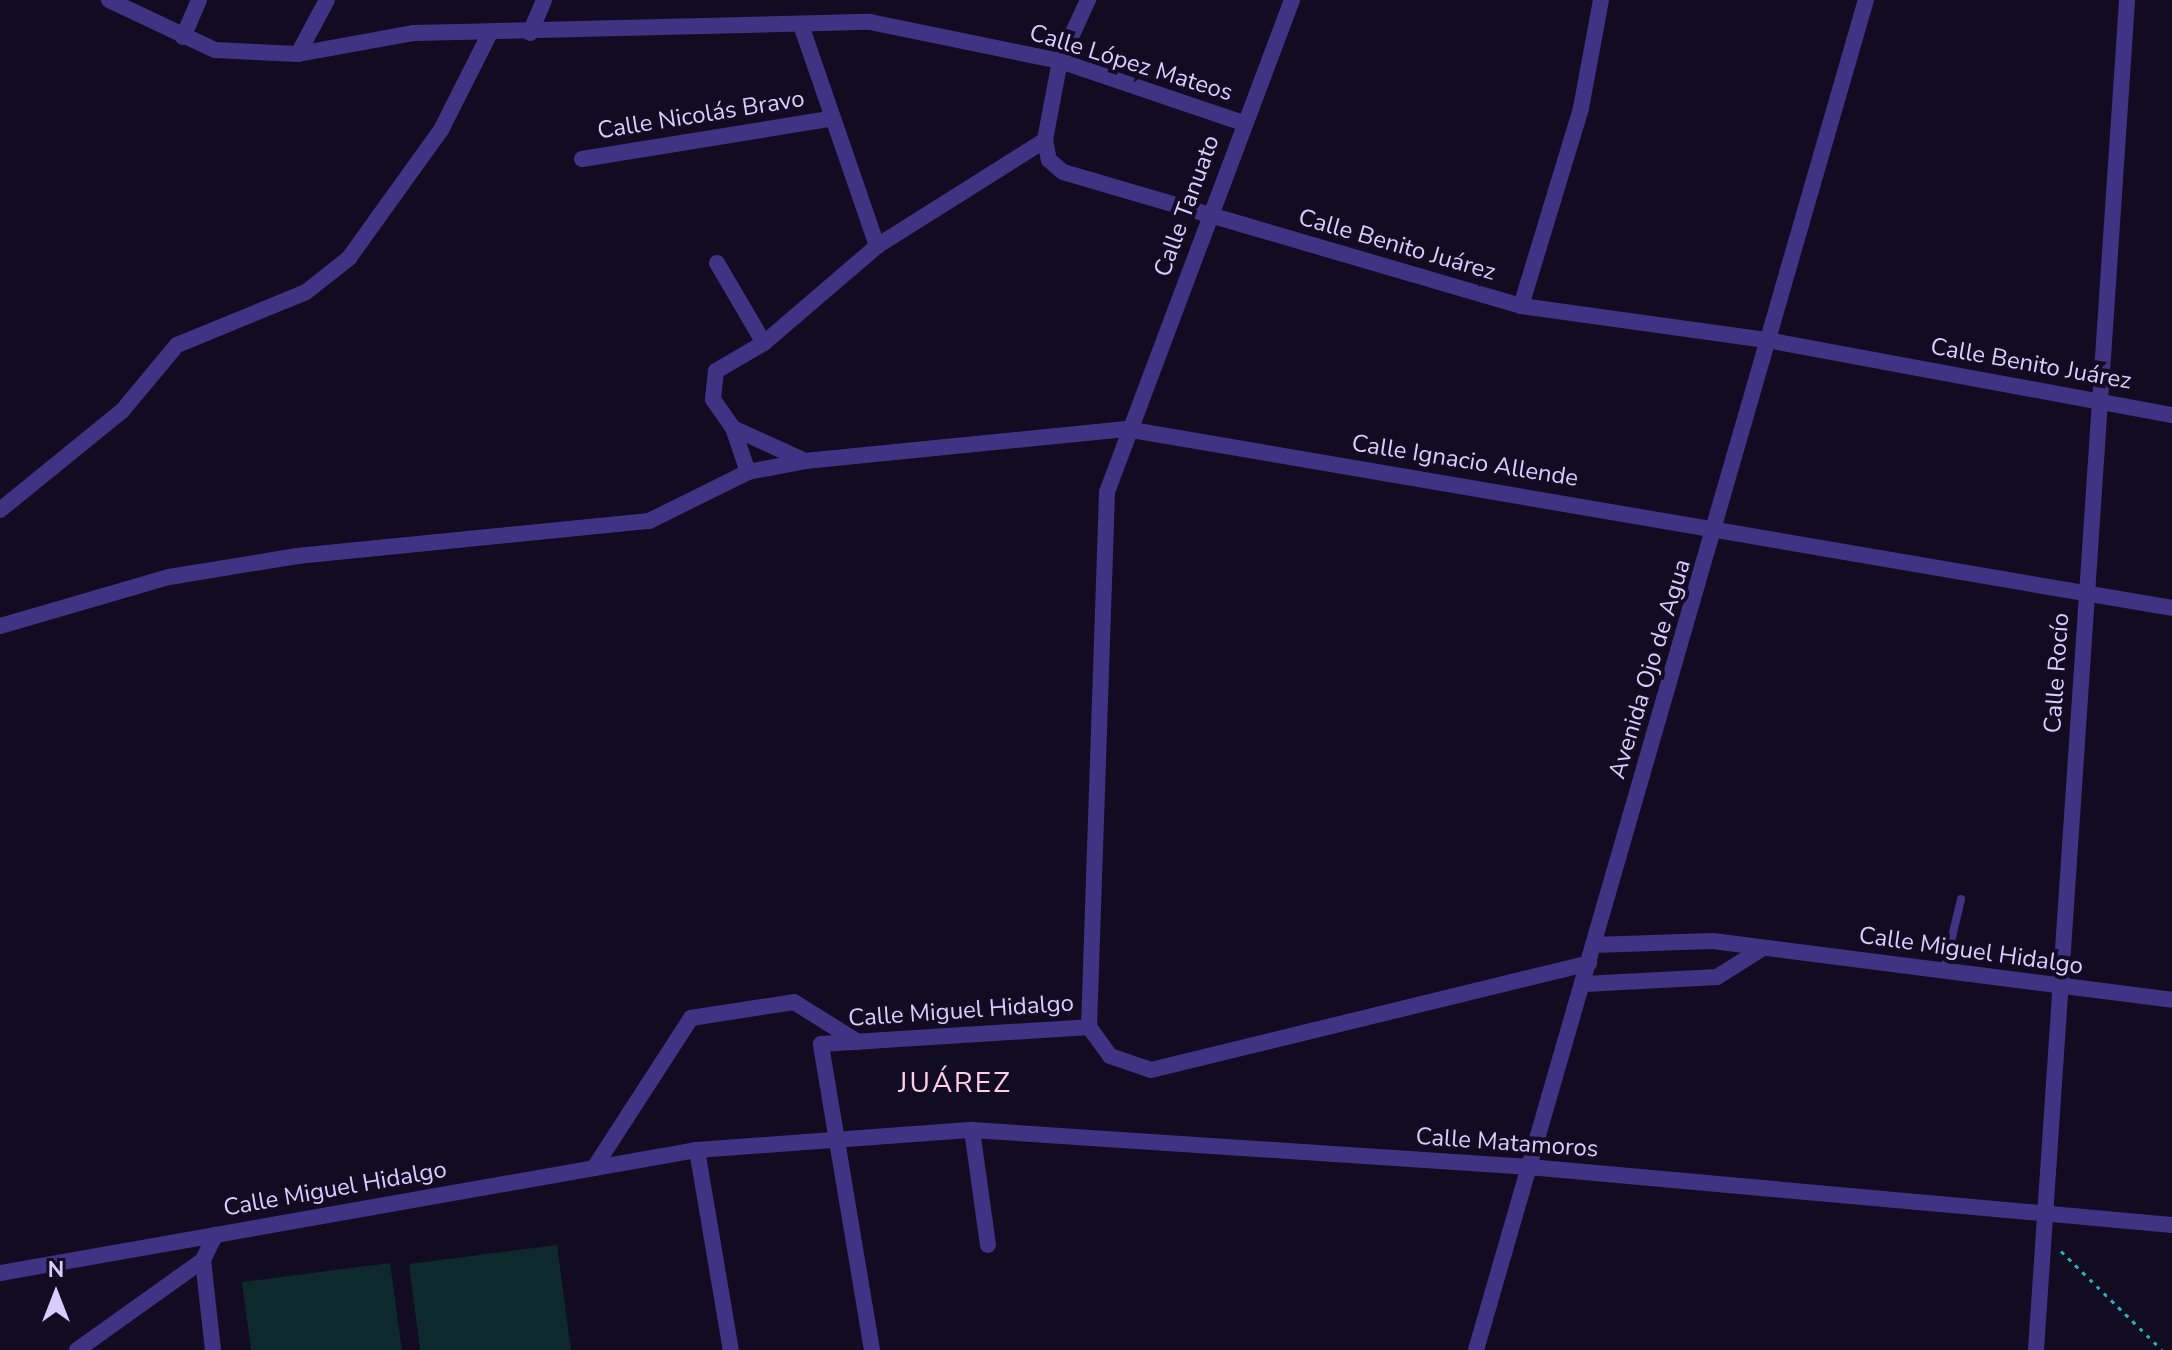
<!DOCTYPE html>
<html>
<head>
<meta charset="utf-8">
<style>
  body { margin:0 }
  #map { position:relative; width:2172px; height:1350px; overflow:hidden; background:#120c22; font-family:"Nunito Sans",sans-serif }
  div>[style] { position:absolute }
  .green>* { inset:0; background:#0e292c }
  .path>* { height:3px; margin-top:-1.5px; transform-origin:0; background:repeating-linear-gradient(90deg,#25b0bb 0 4px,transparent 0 10px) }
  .lane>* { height:8px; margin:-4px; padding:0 4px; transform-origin:4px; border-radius:4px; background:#413384 }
  .street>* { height:16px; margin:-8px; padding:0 8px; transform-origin:8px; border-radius:8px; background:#413384 }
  span { translate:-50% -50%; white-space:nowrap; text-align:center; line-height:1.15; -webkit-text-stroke:8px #120c22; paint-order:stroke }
  .street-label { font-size:24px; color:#d9cdff }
  .quarter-label { font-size:28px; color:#ffcfe7; letter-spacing:2px }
  .north { position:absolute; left:16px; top:1254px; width:80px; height:80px; -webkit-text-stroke:6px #120c22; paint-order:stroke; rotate:0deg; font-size:22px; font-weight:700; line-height:32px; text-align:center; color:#d9cdff }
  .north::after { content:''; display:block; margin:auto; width:28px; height:36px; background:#d9cdff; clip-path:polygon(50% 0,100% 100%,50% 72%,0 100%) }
</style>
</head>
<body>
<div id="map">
  <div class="green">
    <div style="clip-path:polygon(557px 1245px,571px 1350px,420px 1350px,409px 1264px)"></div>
    <div style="clip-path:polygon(390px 1263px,402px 1350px,251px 1350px,242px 1282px)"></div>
  </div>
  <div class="path">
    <div style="left:2061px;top:1251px;width:141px;rotate:44.4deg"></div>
  </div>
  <div class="lane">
    <div style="left:1944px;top:971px;width:74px;rotate:-76.7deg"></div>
  </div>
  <div class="street">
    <div style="left:109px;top:0;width:117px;rotate:25.3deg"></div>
    <div style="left:215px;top:50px;width:83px;rotate:2.8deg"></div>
    <div style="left:298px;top:54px;width:118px;rotate:-10.3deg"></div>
    <div style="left:414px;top:33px;width:456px;rotate:-1.4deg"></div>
    <div style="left:870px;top:22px;width:194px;rotate:11.6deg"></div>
    <div style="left:1060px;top:61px;width:193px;rotate:18.7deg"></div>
    <div style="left:1088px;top:0;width:67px;rotate:114.7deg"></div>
    <div style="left:1060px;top:61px;width:80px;rotate:100.8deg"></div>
    <div style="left:1045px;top:140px;width:20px;rotate:79deg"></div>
    <div style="left:1049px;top:160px;width:18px;rotate:41deg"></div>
    <div style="left:1063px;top:172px;width:477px;rotate:16.3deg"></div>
    <div style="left:1521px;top:306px;width:253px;rotate:7.9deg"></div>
    <div style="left:1772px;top:341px;width:407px;rotate:10.5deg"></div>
    <div style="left:802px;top:28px;width:231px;rotate:71deg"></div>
    <div style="left:530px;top:33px;width:36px;rotate:-67deg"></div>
    <div style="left:183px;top:37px;width:40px;rotate:-66.6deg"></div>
    <div style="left:298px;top:54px;width:61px;rotate:-61.8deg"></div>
    <div style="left:582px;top:159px;width:249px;rotate:-9.2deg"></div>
    <div style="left:717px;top:263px;width:93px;rotate:59.6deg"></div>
    <div style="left:1521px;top:306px;width:207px;rotate:-73.1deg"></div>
    <div style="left:1581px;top:108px;width:110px;rotate:-79.5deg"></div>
    <div style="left:733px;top:428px;width:79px;rotate:24.6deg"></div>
    <div style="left:748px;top:472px;width:46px;rotate:-108.8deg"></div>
    <div style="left:733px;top:428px;width:35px;rotate:-125deg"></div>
    <div style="left:713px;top:399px;width:28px;rotate:-84deg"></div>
    <div style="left:716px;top:371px;width:56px;rotate:-30.3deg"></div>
    <div style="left:764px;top:343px;width:149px;rotate:-40.6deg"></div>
    <div style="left:877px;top:246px;width:199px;rotate:-32.2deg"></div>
    <div style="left:0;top:510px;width:157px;rotate:-39.1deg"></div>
    <div style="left:122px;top:411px;width:86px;rotate:-50.2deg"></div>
    <div style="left:177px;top:345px;width:139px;rotate:-22.3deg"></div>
    <div style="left:306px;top:292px;width:55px;rotate:-38.3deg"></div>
    <div style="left:349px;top:258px;width:158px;rotate:-54.3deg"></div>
    <div style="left:441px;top:130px;width:109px;rotate:-63.2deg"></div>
    <div style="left:0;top:626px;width:176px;rotate:-16.2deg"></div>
    <div style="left:169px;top:577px;width:130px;rotate:-9.3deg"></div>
    <div style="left:297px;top:556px;width:354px;rotate:-5.7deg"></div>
    <div style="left:649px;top:521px;width:110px;rotate:-26.3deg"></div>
    <div style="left:748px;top:472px;width:58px;rotate:-10.9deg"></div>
    <div style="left:805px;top:461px;width:323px;rotate:-5.7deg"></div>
    <div style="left:1126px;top:429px;width:1061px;rotate:9.71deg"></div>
    <div style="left:1593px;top:945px;width:120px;rotate:-1.9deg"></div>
    <div style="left:1713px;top:941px;width:463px;rotate:7.3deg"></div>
    <div style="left:1585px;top:984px;width:132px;rotate:-3deg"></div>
    <div style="left:1717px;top:977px;width:54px;rotate:-32.2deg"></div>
    <div style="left:1089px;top:1027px;width:535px;rotate:-88.07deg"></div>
    <div style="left:1107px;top:492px;width:526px;rotate:-69.39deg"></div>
    <div style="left:972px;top:1130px;width:116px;rotate:82.1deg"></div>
    <div style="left:697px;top:1150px;width:203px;rotate:80.4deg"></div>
    <div style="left:594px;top:1168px;width:179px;rotate:-57.1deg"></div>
    <div style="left:691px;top:1018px;width:104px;rotate:-8.8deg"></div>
    <div style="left:794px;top:1002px;width:75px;rotate:32deg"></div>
    <div style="left:203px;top:1260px;width:91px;rotate:83.7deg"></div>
    <div style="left:0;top:1273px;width:708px;rotate:-10.01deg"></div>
    <div style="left:697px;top:1150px;width:276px;rotate:-4.2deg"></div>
    <div style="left:972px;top:1130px;width:558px;rotate:3.8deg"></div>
    <div style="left:1529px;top:1167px;width:646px;rotate:5.15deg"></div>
    <div style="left:77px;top:1350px;width:155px;rotate:-35.5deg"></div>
    <div style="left:203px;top:1260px;width:28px;rotate:-64deg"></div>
    <div style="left:872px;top:1350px;width:310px;rotate:-99.5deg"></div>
    <div style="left:821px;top:1044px;width:269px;rotate:-3.6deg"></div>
    <div style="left:1089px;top:1027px;width:36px;rotate:54deg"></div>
    <div style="left:1110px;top:1056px;width:43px;rotate:18.9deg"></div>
    <div style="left:1151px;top:1070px;width:451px;rotate:-13.7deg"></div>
    <div style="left:1476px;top:1350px;width:1405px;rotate:-73.89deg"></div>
    <div style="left:2036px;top:1350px;width:1353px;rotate:-86.14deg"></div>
  </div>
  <div class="street-label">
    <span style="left:1131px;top:63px;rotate:17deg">Calle López Mateos</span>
    <span style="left:701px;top:115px;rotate:-9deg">Calle Nicolás Bravo</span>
    <span style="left:1187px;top:206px;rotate:-70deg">Calle Tanuato</span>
    <span style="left:1397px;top:245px;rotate:16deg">Calle Benito Juárez</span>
    <span style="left:2031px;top:364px;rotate:10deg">Calle Benito Juárez</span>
    <span style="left:1465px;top:461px;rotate:9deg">Calle Ignacio Allende</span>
    <span style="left:1650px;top:669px;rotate:-73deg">Avenida Ojo de Agua</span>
    <span style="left:2057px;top:673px;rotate:-86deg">Calle Rocío</span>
    <span style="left:1971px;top:951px;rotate:8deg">Calle Miguel Hidalgo</span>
    <span style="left:961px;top:1011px;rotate:-4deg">Calle Miguel Hidalgo</span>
    <span style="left:1507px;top:1143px;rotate:4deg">Calle Matamoros</span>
    <span style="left:335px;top:1189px;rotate:-10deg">Calle Miguel Hidalgo</span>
  </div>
  <div class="quarter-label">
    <span style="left:955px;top:1083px">JUÁREZ</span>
  </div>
  <div class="north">N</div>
</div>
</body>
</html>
